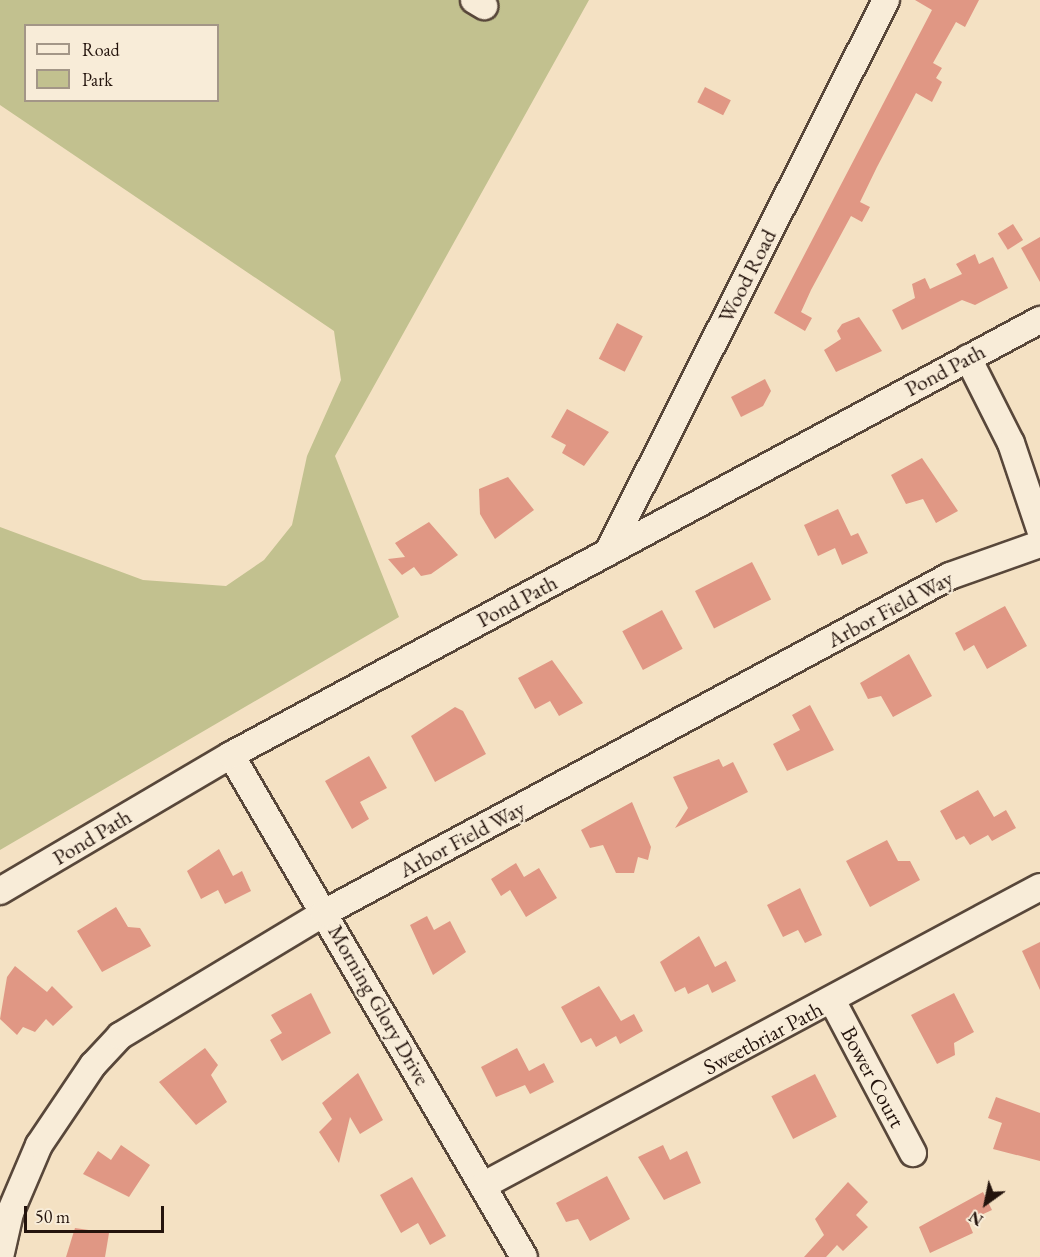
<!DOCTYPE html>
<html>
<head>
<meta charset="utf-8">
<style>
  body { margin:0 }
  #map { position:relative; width:1040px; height:1257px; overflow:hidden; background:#f4e1c3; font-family:"EB Garamond",serif }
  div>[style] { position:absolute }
  .green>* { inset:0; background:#c2c18f }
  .building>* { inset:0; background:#e09784; transform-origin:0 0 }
  .roads { filter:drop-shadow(2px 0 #58473a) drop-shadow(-2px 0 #58473a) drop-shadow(0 2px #58473a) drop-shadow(0 -2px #58473a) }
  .minor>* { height:26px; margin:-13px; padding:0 13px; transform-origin:13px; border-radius:13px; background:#f8ecd8 }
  span { translate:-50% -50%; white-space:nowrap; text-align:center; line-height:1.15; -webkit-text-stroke:4.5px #f8ecd8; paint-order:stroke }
  .street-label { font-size:22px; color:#24140d }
  .legend { position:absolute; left:24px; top:24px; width:195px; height:78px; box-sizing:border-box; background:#f8ecd8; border:2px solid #a39687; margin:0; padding:8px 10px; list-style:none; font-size:18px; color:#24140d }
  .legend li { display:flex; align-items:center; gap:12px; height:30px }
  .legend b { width:30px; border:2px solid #a39687 }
  .north { position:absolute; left:956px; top:1173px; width:60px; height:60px; -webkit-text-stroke:4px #f8ecd8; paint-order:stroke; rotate:213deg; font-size:16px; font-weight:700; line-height:24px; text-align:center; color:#24140d }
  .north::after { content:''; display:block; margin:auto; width:21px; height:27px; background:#24140d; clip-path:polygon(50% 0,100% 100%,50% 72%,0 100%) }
  .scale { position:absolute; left:24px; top:1206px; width:140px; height:27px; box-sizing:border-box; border:3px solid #24140d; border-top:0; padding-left:8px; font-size:18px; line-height:21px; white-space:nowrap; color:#24140d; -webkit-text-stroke:4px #f8ecd8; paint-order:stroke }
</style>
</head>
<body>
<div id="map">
  <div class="green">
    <div style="clip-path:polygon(evenodd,0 0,589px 0,335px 456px,399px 617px,0 850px,0 527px,143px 580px,226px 586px,264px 560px,292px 525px,307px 456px,341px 380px,334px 331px,0 105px,0 0,26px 26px,218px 26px,218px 100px,26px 100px,26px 26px)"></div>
  </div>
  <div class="building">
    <div style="clip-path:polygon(915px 0,979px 0,965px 27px,956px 22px,933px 63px,942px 68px,936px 78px,942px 82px,932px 102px,916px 93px,877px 167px,860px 202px,870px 207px,862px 222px,851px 216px,811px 290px,801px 312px,812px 318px,805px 331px,774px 313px,932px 10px)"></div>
    <div style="left:705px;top:87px;width:29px;height:17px;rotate:27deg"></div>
    <div style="left:1013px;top:224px;width:19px;height:18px;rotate:58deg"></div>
    <div style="clip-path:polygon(1040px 237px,1040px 282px,1021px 248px)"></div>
    <div style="clip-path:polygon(975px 254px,979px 264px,993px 257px,1008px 288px,975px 305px,962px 300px,902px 330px,892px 310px,915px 298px,912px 284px,925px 278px,930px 289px,962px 274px,956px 264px)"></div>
    <div style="clip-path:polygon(859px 317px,882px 351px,836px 372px,824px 350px,841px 339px,837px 331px,842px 324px)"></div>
    <div style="left:617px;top:323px;width:29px;height:40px;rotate:27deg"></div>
    <div style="clip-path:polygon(765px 379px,771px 391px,763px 406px,741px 417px,731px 397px)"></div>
    <div style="clip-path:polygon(567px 409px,609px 432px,584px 466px,562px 453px,566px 445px,551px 437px)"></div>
    <div style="clip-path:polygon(922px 458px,958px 511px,936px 523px,923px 499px,906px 504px,891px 475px)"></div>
    <div style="clip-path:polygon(508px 477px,534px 510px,495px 539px,480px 514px,479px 489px)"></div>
    <div style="clip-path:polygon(838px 509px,851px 536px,858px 533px,868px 553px,842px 565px,835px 548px,818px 556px,804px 525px)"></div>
    <div style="clip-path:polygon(429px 522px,458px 555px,431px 574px,421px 576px,414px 567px,402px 575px,388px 559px,405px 557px,395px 543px)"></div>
    <div style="left:752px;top:562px;width:42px;height:64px;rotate:63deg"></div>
    <div style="clip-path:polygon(1005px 606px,1027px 646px,987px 669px,974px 645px,964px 651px,955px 633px)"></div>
    <div style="left:662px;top:610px;width:44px;height:45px;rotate:62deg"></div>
    <div style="clip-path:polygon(909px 654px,932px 696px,893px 717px,881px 696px,868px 699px,860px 683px)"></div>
    <div style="clip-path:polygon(552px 660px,583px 703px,559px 716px,550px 701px,535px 709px,518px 678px)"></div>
    <div style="clip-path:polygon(810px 705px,834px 750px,787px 771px,773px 744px,800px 730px,792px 715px)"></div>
    <div style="clip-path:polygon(455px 707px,463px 711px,486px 754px,435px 782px,411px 736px)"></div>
    <div style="clip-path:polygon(369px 756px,387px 788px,360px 802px,369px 819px,352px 829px,325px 781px)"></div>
    <div style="clip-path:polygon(719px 759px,723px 767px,733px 762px,748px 792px,675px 828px,688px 808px,673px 777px)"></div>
    <div style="clip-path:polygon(978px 790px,994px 817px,1006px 810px,1016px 828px,992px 841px,988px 835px,970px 845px,964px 836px,956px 840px,940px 811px)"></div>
    <div style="clip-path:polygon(632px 802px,651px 847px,648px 860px,638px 857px,634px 873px,616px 873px,603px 845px,590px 848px,581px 830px)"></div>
    <div style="clip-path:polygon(887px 840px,898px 861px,910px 861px,920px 880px,870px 907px,846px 861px)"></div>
    <div style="clip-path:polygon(219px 849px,233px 876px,242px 871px,251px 891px,225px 904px,218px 890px,201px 899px,187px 871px)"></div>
    <div style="clip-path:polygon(516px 863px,524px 877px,539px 868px,557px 898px,526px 917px,510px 890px,501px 896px,491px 879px)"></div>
    <div style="clip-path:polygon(800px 888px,822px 935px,805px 943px,798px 930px,783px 937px,767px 905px)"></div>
    <div style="clip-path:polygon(116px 907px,128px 927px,140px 928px,151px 946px,102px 972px,77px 931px)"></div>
    <div style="clip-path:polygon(427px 916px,434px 930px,450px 921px,466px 952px,433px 975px,410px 925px)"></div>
    <div style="clip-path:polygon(699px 936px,715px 967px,726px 961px,736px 981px,712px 993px,708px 984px,688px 994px,685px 987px,675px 992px,660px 962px)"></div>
    <div style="clip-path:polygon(1040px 942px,1040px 990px,1022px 951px)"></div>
    <div style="clip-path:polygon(15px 966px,47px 992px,52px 986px,73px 1007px,53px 1026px,46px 1019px,35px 1032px,23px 1027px,17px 1035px,0 1019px,7px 977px)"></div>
    <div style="clip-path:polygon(599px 986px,621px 1021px,634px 1014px,643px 1031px,620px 1044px,616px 1036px,596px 1047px,591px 1038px,581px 1043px,561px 1007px)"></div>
    <div style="clip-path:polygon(311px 993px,331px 1033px,282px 1061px,270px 1040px,282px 1033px,271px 1015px)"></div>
    <div style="clip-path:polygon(954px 993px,974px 1032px,954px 1043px,955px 1055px,937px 1064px,911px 1015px)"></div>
    <div style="clip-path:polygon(205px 1048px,218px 1065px,211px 1075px,227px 1102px,196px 1125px,159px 1082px)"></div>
    <div style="clip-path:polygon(517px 1048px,529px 1071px,544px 1063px,554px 1082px,530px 1094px,525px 1085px,496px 1097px,481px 1067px)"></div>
    <div style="clip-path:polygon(358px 1073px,383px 1120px,360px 1134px,350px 1117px,339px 1163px,319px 1132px,332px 1119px,322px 1103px)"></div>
    <div style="left:815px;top:1074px;width:48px;height:49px;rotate:63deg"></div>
    <div style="clip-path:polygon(996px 1097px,1040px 1113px,1040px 1161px,993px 1149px,1002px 1123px,988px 1118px)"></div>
    <div style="clip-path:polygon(121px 1145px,150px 1165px,129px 1197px,83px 1174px,98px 1151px,111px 1160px)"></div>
    <div style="clip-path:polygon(663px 1145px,670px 1160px,687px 1151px,701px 1183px,664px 1200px,638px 1157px)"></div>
    <div style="clip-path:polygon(607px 1176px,630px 1219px,590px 1241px,578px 1219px,566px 1222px,556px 1203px)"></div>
    <div style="clip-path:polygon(412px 1177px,446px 1236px,430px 1245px,418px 1223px,401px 1233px,380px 1195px)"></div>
    <div style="clip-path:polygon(848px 1182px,868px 1202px,856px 1215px,868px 1227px,843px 1251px,837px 1245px,826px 1257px,804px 1257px,824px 1235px,815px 1219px)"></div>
    <div style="clip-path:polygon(983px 1192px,992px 1210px,968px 1221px,973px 1233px,930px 1253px,919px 1227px)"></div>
    <div style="clip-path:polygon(75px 1228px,109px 1233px,105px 1257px,66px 1257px)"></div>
  </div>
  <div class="roads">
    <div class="minor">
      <div style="left:474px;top:0;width:12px;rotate:31deg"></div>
      <div style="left:968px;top:358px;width:95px;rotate:63.2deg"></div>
      <div style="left:1011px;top:443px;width:91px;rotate:71.4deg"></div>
      <div style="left:608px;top:552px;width:618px;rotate:-63.27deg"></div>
      <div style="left:231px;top:755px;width:581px;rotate:59.73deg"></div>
      <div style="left:0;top:891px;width:268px;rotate:-30.5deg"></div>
      <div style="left:231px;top:755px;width:919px;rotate:-28.27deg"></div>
      <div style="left:833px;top:1002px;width:171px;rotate:62.1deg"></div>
      <div style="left:484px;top:1185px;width:631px;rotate:-28.19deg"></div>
      <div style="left:0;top:1257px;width:45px;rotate:-77.2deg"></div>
      <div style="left:10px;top:1213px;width:74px;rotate:-66.9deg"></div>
      <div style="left:39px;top:1145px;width:97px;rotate:-56deg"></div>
      <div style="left:93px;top:1065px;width:40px;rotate:-47deg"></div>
      <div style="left:120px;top:1036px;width:238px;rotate:-31.1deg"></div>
      <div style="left:324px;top:913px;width:711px;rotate:-28.3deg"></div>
      <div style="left:950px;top:576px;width:96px;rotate:-19.6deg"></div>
    </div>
  </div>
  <div class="street-label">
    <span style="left:747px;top:276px;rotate:-63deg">Wood Road</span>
    <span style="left:945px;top:370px;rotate:-28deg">Pond Path</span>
    <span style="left:517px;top:601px;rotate:-28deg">Pond Path</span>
    <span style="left:890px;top:609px;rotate:-28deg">Arbor Field Way</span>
    <span style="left:92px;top:837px;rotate:-31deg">Pond Path</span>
    <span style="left:462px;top:839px;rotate:-28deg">Arbor Field Way</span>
    <span style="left:379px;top:1005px;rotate:60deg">Morning Glory Drive</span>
    <span style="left:763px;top:1038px;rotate:-28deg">Sweetbriar Path</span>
    <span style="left:873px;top:1077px;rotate:62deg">Bower Court</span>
  </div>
  <ul class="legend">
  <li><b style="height:8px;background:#f8ecd8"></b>Road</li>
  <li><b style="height:16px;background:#c2c18f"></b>Park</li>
  </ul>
  <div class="north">N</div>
  <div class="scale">50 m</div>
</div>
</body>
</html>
